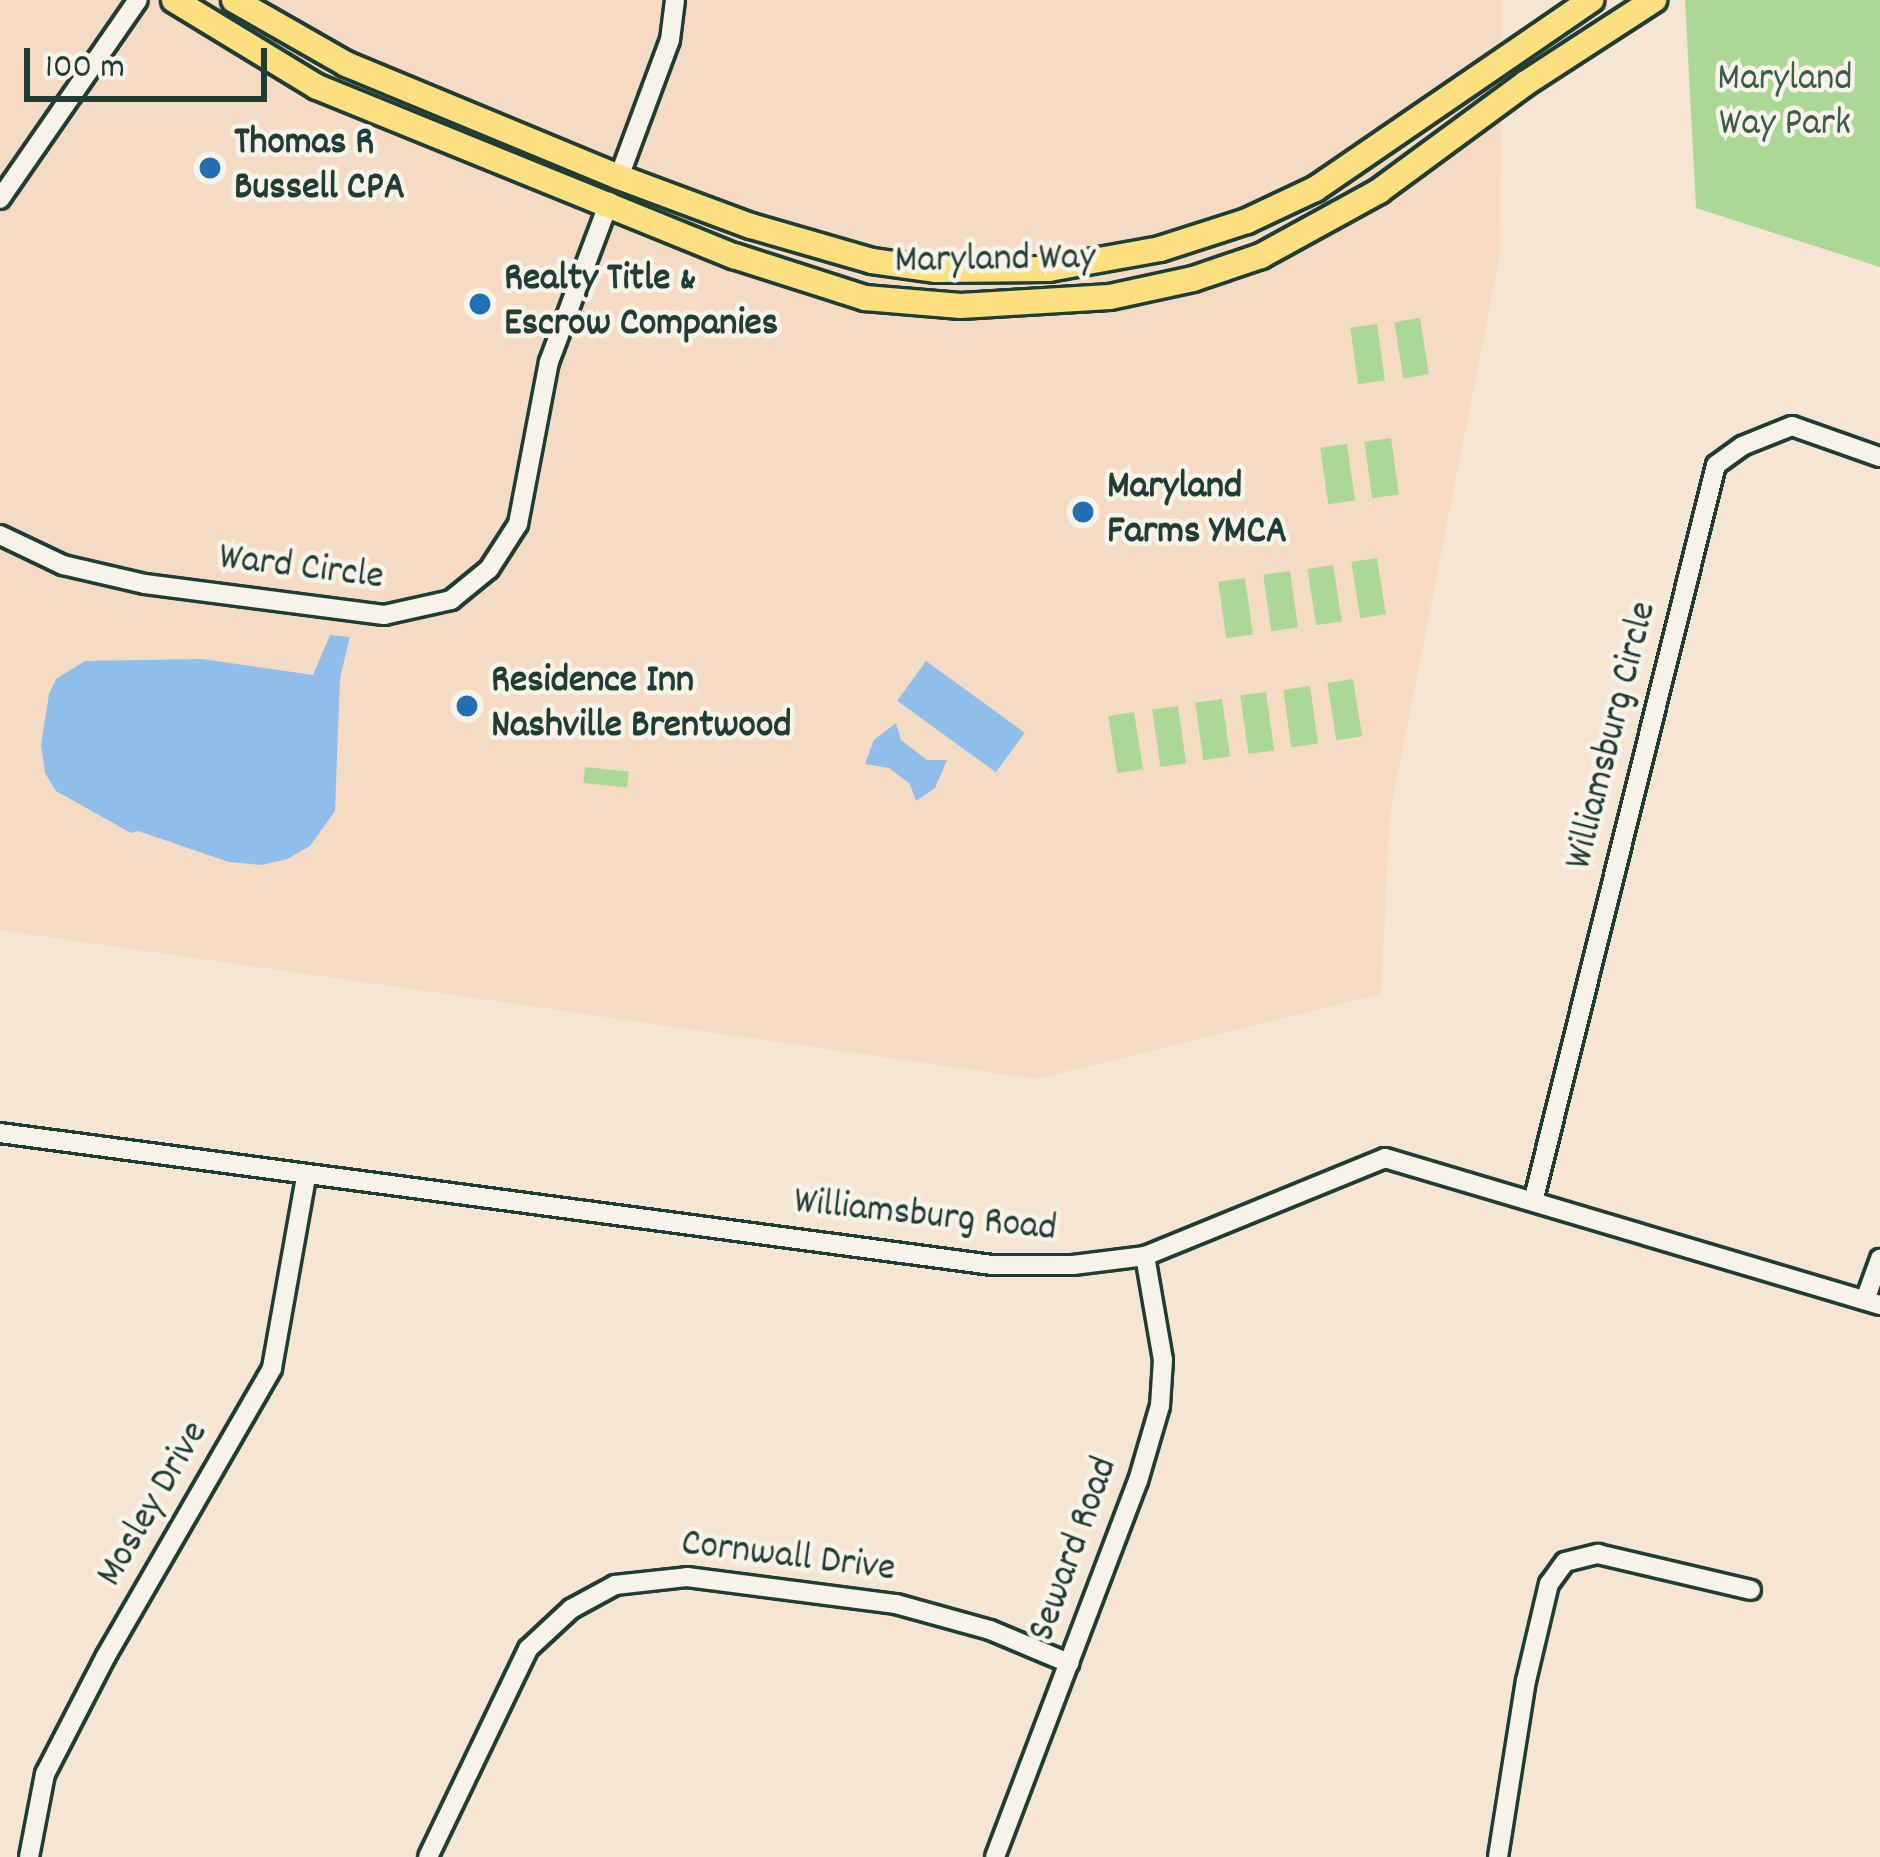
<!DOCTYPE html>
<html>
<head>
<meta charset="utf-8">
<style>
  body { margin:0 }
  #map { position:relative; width:1880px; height:1857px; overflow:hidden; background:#f6e5d3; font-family:Dekko,sans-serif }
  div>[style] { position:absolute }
  .built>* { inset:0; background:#f5dbc4 }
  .green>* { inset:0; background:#acd897; transform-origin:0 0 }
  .water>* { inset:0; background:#90beea; transform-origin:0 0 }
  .roads { filter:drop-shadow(3px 0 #1f3d34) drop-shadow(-3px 0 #1f3d34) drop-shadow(0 3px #1f3d34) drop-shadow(0 -3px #1f3d34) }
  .minor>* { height:18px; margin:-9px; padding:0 9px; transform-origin:9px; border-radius:9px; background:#f7f3e8 }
  .major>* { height:24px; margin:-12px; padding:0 12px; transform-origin:12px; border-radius:12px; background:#fce080 }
  .dots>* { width:33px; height:33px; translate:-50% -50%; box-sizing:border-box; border:6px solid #f7f3e8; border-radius:50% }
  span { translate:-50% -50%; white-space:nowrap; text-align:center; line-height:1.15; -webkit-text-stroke:9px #f7f3e8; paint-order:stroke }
  .park-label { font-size:39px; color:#3b5c48 }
  .poi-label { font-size:39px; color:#1f3d34; font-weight:700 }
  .left { translate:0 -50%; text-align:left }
  .street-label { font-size:39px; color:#1f3d34 }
  .scale { position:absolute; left:24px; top:48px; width:243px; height:54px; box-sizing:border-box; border:6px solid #1f3d34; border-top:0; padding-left:15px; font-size:36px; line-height:42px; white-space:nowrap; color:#1f3d34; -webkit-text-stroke:9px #f7f3e8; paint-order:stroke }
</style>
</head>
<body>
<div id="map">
  <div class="built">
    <div style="clip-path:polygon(0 0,1502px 0,1500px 255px,1390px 814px,1381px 994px,1036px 1079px,0 930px)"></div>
  </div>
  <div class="green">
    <div style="clip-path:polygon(1685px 0,1880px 0,1880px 267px,1696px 208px)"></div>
    <div style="left:1420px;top:318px;width:57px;height:26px;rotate:81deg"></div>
    <div style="left:1377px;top:324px;width:57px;height:27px;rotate:82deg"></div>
    <div style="left:1391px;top:438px;width:57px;height:27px;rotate:82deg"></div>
    <div style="left:1347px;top:444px;width:57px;height:27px;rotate:82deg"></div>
    <div style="left:1377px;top:558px;width:57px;height:26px;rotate:81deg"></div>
    <div style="left:1333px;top:565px;width:57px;height:26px;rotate:81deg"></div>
    <div style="left:1290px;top:571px;width:57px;height:27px;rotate:82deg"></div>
    <div style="left:1245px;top:578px;width:57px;height:27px;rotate:82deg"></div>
    <div style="left:1353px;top:679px;width:58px;height:26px;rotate:81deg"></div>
    <div style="left:1310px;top:686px;width:58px;height:27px;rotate:82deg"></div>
    <div style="left:1266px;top:692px;width:59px;height:26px;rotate:82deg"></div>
    <div style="left:1222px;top:699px;width:58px;height:27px;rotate:82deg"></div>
    <div style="left:1178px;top:706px;width:58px;height:26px;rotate:82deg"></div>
    <div style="left:1134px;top:712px;width:58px;height:26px;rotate:81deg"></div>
    <div style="left:585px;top:767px;width:44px;height:16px;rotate:6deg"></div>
  </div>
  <div class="water">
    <div style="clip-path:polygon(330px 635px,350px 637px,340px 678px,335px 811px,310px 846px,287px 859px,262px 865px,229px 862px,138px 831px,131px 833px,56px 791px,45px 773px,41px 745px,49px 694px,56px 679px,85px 661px,202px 659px,313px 675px)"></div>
    <div style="left:926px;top:661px;width:122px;height:49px;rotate:36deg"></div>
    <div style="clip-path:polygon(896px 723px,901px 740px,927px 760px,947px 760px,935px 788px,916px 801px,910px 784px,889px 768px,865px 764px,874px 740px)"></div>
  </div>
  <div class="roads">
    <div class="minor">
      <div style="left:619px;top:177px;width:146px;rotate:-69.6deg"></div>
      <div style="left:670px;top:40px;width:40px;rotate:-82.9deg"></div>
      <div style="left:0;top:199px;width:242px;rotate:-55.3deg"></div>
      <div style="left:0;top:535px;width:70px;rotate:25.5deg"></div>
      <div style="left:63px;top:565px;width:84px;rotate:13deg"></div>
      <div style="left:145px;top:584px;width:241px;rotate:7.4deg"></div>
      <div style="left:384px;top:615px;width:69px;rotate:-12.6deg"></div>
      <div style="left:451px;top:600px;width:49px;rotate:-39.2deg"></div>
      <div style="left:489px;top:569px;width:54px;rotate:-57.2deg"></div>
      <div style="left:518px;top:524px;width:165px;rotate:-79.2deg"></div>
      <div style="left:549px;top:362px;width:171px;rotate:-69.4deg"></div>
      <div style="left:0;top:1133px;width:1001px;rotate:7.58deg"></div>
      <div style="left:992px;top:1265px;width:81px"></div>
      <div style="left:1073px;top:1265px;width:73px;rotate:-7.1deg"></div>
      <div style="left:1145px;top:1256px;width:259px;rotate:-22.2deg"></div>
      <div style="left:1385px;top:1158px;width:516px;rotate:16.54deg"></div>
      <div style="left:1534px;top:1198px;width:755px;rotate:-76.06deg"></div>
      <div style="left:1716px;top:465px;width:32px;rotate:-36deg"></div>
      <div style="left:1742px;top:446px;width:54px;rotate:-21.8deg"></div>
      <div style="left:1792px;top:426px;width:93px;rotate:19.4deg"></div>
      <div style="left:1865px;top:1300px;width:44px;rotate:-69.9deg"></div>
      <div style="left:29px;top:1857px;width:85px;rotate:-79.1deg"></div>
      <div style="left:45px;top:1774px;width:133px;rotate:-62.7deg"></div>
      <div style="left:106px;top:1656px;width:332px;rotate:-60deg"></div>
      <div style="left:272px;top:1368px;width:194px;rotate:-79.9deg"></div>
      <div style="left:428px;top:1857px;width:231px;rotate:-64.3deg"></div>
      <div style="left:528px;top:1649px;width:59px;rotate:-42.9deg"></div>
      <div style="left:571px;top:1609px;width:50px;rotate:-28.6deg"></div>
      <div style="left:615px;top:1585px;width:72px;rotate:-6.3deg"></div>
      <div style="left:687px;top:1577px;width:211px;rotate:7.4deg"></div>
      <div style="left:896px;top:1604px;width:98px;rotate:15.5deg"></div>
      <div style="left:990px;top:1630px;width:86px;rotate:22.7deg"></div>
      <div style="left:995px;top:1857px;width:402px;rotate:-69.2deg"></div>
      <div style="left:1138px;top:1481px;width:78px;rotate:-73.7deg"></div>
      <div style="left:1160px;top:1406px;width:46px;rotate:-86.3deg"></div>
      <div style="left:1163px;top:1360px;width:106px;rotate:-99.8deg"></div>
      <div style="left:1498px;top:1857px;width:178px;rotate:-81deg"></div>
      <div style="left:1526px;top:1681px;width:100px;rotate:-76.7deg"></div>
      <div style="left:1549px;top:1584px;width:27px;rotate:-54deg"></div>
      <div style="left:1565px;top:1562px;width:34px;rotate:-14deg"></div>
      <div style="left:1598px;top:1554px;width:157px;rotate:13.2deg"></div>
    </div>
    <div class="major">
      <div style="left:174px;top:0;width:167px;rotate:31.3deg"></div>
      <div style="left:317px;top:87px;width:450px;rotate:22.1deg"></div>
      <div style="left:734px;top:256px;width:138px;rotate:17.8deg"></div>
      <div style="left:865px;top:298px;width:96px;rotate:4.8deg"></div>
      <div style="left:961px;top:306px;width:149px;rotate:-3.5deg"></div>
      <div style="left:1110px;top:297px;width:85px;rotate:-12.2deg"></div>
      <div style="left:1193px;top:279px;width:72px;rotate:-18.7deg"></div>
      <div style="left:1261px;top:256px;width:135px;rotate:-28.8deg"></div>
      <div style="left:1379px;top:191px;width:182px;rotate:-36.3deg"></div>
      <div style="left:1526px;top:83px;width:153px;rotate:-33deg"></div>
      <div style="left:234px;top:0;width:129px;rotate:29.7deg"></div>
      <div style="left:346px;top:64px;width:295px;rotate:22.5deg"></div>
      <div style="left:619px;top:177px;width:141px;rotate:20.4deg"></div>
      <div style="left:751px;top:226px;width:126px;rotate:16.1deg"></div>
      <div style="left:872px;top:261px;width:65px;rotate:8deg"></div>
      <div style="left:936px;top:270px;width:113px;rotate:-0.5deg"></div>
      <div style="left:1049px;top:269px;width:113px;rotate:-10.2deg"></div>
      <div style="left:1160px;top:249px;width:91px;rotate:-17.8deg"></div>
      <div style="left:1247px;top:221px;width:75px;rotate:-25.2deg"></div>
      <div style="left:1315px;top:189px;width:335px;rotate:-34.4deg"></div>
    </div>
  </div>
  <div class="dots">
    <div style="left:210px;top:168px;background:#1f6fb2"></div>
    <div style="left:480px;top:304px;background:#1f6fb2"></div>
    <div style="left:1083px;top:512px;background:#1f6fb2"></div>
    <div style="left:467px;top:706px;background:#1f6fb2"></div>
  </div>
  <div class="park-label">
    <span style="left:1785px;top:104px">Maryland<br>Way Park</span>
  </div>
  <div class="poi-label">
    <span class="left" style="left:234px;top:168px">Thomas R<br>Bussell CPA</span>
    <span class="left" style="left:504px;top:304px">Realty Title &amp;<br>Escrow Companies</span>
    <span class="left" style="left:1107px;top:512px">Maryland<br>Farms YMCA</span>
    <span class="left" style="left:491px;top:706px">Residence Inn<br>Nashville Brentwood</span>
  </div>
  <div class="street-label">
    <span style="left:995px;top:262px;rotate:-1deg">Maryland Way</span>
    <span style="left:301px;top:570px;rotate:7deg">Ward Circle</span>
    <span style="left:1614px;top:736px;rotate:-76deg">Williamsburg Circle</span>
    <span style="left:925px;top:1218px;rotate:6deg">Williamsburg Road</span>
    <span style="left:155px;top:1505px;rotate:-60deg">Mosley Drive</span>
    <span style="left:1076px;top:1550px;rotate:-70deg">Seward Road</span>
    <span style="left:788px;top:1559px;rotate:7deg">Cornwall Drive</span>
  </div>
  <div class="scale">100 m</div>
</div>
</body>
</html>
